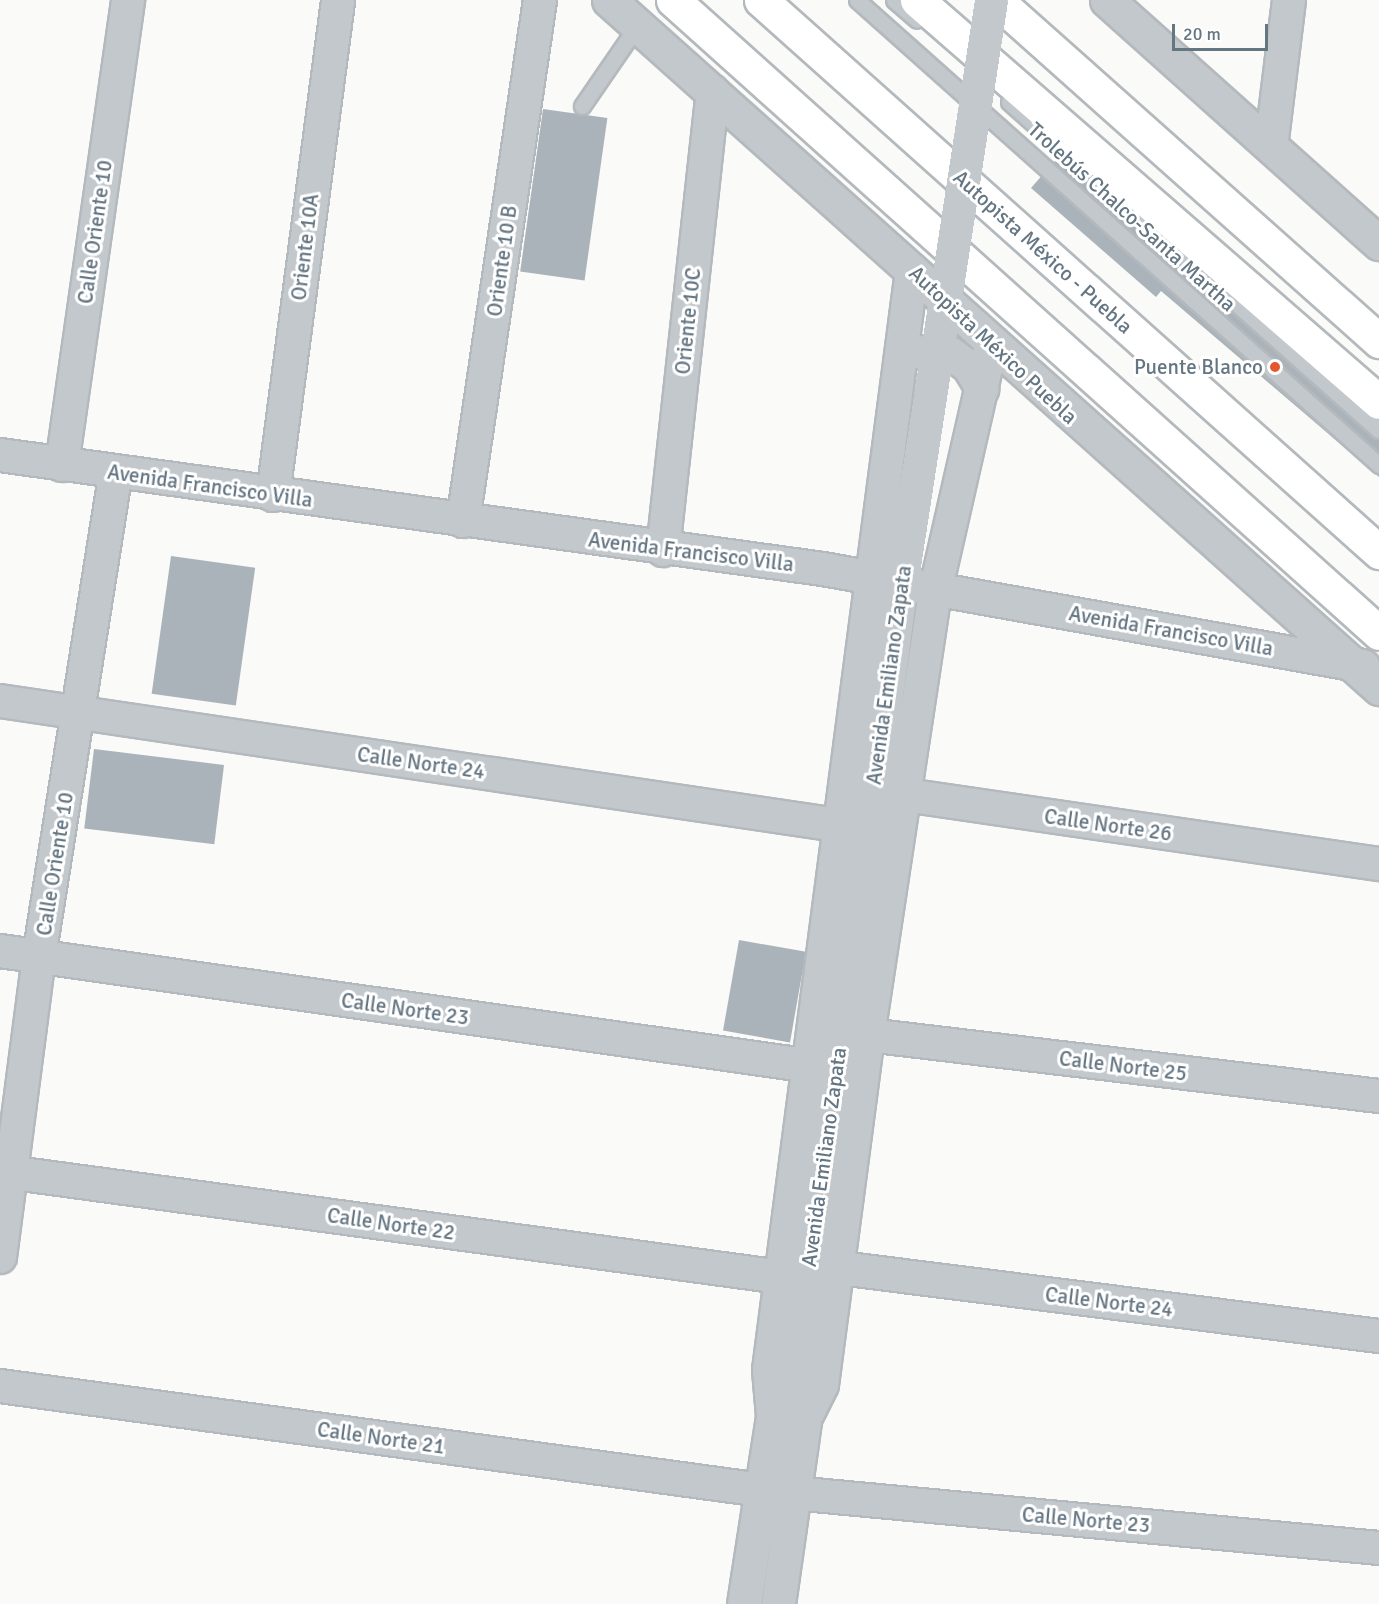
<!DOCTYPE html>
<html>
<head>
<meta charset="utf-8">
<style>
  body { margin:0 }
  #map { position:relative; width:1379px; height:1604px; overflow:hidden; background:#fafaf8; font-family:Signika,sans-serif }
  div>[style] { position:absolute }
  .building>* { inset:0; background:#aab3b9; transform-origin:0 0 }
  .roads { filter:drop-shadow(2px 0 #b4b9bd) drop-shadow(-2px 0 #b4b9bd) drop-shadow(0 2px #b4b9bd) drop-shadow(0 -2px #b4b9bd) }
  .service>* { height:15px; margin:-7.5px; padding:0 7.5px; transform-origin:7.5px; border-radius:7.5px; background:#c3c8cc }
  .minor>* { height:32px; margin:-16px; padding:0 16px; transform-origin:16px; border-radius:16px; background:#c3c8cc }
  .tertiary>* { height:33px; margin:-16.5px; padding:0 16.5px; transform-origin:16.5px; border-radius:16.5px; background:#c3c8cc }
  .trunk>* { height:33px; margin:-16.5px; padding:0 16.5px; transform-origin:16.5px; border-radius:16.5px; background:#fff }
  .motorway>* { height:33px; margin:-16.5px; padding:0 16.5px; transform-origin:16.5px; border-radius:16.5px; background:#fff }
  .tertiary-bridge>* { height:33px; margin:-16.5px; padding:0 16.5px; transform-origin:16.5px; border-radius:16.5px; background:#c3c8cc }
  .dots>* { width:16px; height:16px; translate:-50% -50%; box-sizing:border-box; border:3px solid #fff; border-radius:50% }
  span { translate:-50% -50%; white-space:nowrap; text-align:center; line-height:1.15; -webkit-text-stroke:6px #fff; paint-order:stroke }
  .street-label { font-size:21px; color:#657683 }
  .poi-label { font-size:21px; color:#657683 }
  .right { translate:-100% -50%; text-align:right }
  .scale { position:absolute; left:1172px; top:24px; width:96px; height:27px; box-sizing:border-box; border:3px solid #657683; border-top:0; padding-left:8px; font-size:18px; line-height:21px; white-space:nowrap; color:#657683; -webkit-text-stroke:4px #fff; paint-order:stroke }
</style>
</head>
<body>
<div id="map">
  <div class="building">
    <div style="left:543px;top:109px;width:65px;height:164px;rotate:8deg"></div>
    <div style="clip-path:polygon(1059px 156px,1379px 437px,1379px 477px,1161px 291px,1156px 297px,1031px 188px)"></div>
    <div style="left:171px;top:556px;width:85px;height:139px;rotate:8deg"></div>
    <div style="left:94px;top:749px;width:131px;height:80px;rotate:7deg"></div>
    <div style="left:739px;top:940px;width:68px;height:92px;rotate:10deg"></div>
  </div>
  <div class="roads">
    <div class="service">
      <div style="left:857px;top:0;width:699px;rotate:41.69deg"></div>
      <div style="left:894px;top:0;width:30px;rotate:41deg"></div>
      <div style="left:1009px;top:102px;width:494px;rotate:41.6deg"></div>
      <div style="left:582px;top:106px;width:97px;rotate:-55.5deg"></div>
    </div>
    <div class="minor">
      <div style="left:1271px;top:147px;width:148px;rotate:-83deg"></div>
      <div style="left:913px;top:352px;width:37px;rotate:2deg"></div>
      <div style="left:950px;top:353px;width:24px;rotate:36deg"></div>
      <div style="left:969px;top:367px;width:26px;rotate:59deg"></div>
      <div style="left:0;top:455px;width:831px;rotate:7.89deg"></div>
      <div style="left:823px;top:569px;width:549px;rotate:10.18deg"></div>
      <div style="left:62px;top:465px;width:470px;rotate:-81.9deg"></div>
      <div style="left:273px;top:495px;width:499px;rotate:-82.5deg"></div>
      <div style="left:463px;top:521px;width:527px;rotate:-81.59deg"></div>
      <div style="left:663px;top:550px;width:461px;rotate:-83.8deg"></div>
      <div style="left:0;top:701px;width:852px;rotate:8.43deg"></div>
      <div style="left:843px;top:826px;width:69px;rotate:-26.6deg"></div>
      <div style="left:905px;top:795px;width:479px;rotate:8.3deg"></div>
      <div style="left:0;top:951px;width:819px;rotate:8.07deg"></div>
      <div style="left:868px;top:1035px;width:515px;rotate:6.81deg"></div>
      <div style="left:0;top:1171px;width:788px;rotate:7.73deg"></div>
      <div style="left:0;top:1257px;width:303px;rotate:-82.6deg"></div>
      <div style="left:39px;top:957px;width:491px;rotate:-81deg"></div>
      <div style="left:840px;top:1268px;width:543px;rotate:7.19deg"></div>
      <div style="left:0;top:1386px;width:768px;rotate:7.78deg"></div>
      <div style="left:773px;top:1416px;width:46px;rotate:-95deg"></div>
      <div style="left:769px;top:1370px;width:1109px;rotate:-82.59deg"></div>
      <div style="left:804px;top:1421px;width:40px;rotate:-63.4deg"></div>
      <div style="left:822px;top:1385px;width:353px;rotate:-82.5deg"></div>
      <div style="left:868px;top:1035px;width:452px;rotate:-81.4deg"></div>
      <div style="left:936px;top:588px;width:248px;rotate:-77.2deg"></div>
      <div style="left:793px;top:1493px;width:589px;rotate:5.36deg"></div>
    </div>
    <div class="tertiary">
      <div style="left:609px;top:0;width:1033px;rotate:41.78deg"></div>
      <div style="left:1107px;top:0;width:365px;rotate:41.8deg"></div>
      <div style="left:744px;top:1604px;width:190px;rotate:-81.2deg"></div>
      <div style="left:773px;top:1416px;width:69px;rotate:-68.7deg"></div>
      <div style="left:778px;top:1604px;width:185px;rotate:-81.9deg"></div>
      <div style="left:804px;top:1421px;width:62px;rotate:-95.5deg"></div>
    </div>
    <div class="trunk">
      <div style="left:673px;top:0;width:948px;rotate:41.88deg"></div>
      <div style="left:996px;top:0;width:513px;rotate:41.68deg"></div>
    </div>
    <div class="motorway">
      <div style="left:761px;top:0;width:829px;rotate:41.77deg"></div>
      <div style="left:917px;top:0;width:612px;rotate:41.03deg"></div>
    </div>
  </div>
  <div class="tertiary-bridge">
    <div style="left:798px;top:1352px;width:761px;rotate:-82.37deg"></div>
    <div style="left:899px;top:598px;width:605px;rotate:-81.25deg"></div>
  </div>
  <div class="dots">
    <div style="left:1275px;top:367px;background:#e4572e"></div>
  </div>
  <div class="street-label">
    <span style="left:1132px;top:217px;rotate:42deg">Trolebús Chalco-Santa Martha</span>
    <span style="left:95px;top:232px;rotate:-82deg">Calle Oriente 10</span>
    <span style="left:305px;top:247px;rotate:-83deg">Oriente 10A</span>
    <span style="left:1043px;top:252px;rotate:42deg">Autopista México - Puebla</span>
    <span style="left:502px;top:261px;rotate:-82deg">Oriente 10 B</span>
    <span style="left:688px;top:321px;rotate:-84deg">Oriente 10C</span>
    <span style="left:993px;top:345px;rotate:43deg">Autopista México Puebla</span>
    <span style="left:210px;top:486px;rotate:8deg">Avenida Francisco Villa</span>
    <span style="left:691px;top:552px;rotate:7deg">Avenida Francisco Villa</span>
    <span style="left:1171px;top:631px;rotate:10deg">Avenida Francisco Villa</span>
    <span style="left:889px;top:675px;rotate:-82deg">Avenida Emiliano Zapata</span>
    <span style="left:421px;top:763px;rotate:8deg">Calle Norte 24</span>
    <span style="left:1108px;top:825px;rotate:8deg">Calle Norte 26</span>
    <span style="left:55px;top:864px;rotate:-81deg">Calle Oriente 10</span>
    <span style="left:405px;top:1009px;rotate:8deg">Calle Norte 23</span>
    <span style="left:1123px;top:1066px;rotate:7deg">Calle Norte 25</span>
    <span style="left:824px;top:1157px;rotate:-82deg">Avenida Emiliano Zapata</span>
    <span style="left:391px;top:1224px;rotate:8deg">Calle Norte 22</span>
    <span style="left:1109px;top:1302px;rotate:7deg">Calle Norte 24</span>
    <span style="left:381px;top:1438px;rotate:8deg">Calle Norte 21</span>
    <span style="left:1086px;top:1520px;rotate:5deg">Calle Norte 23</span>
  </div>
  <div class="poi-label">
    <span class="right" style="left:1263px;top:367px">Puente Blanco</span>
  </div>
  <div class="scale">20 m</div>
</div>
</body>
</html>
